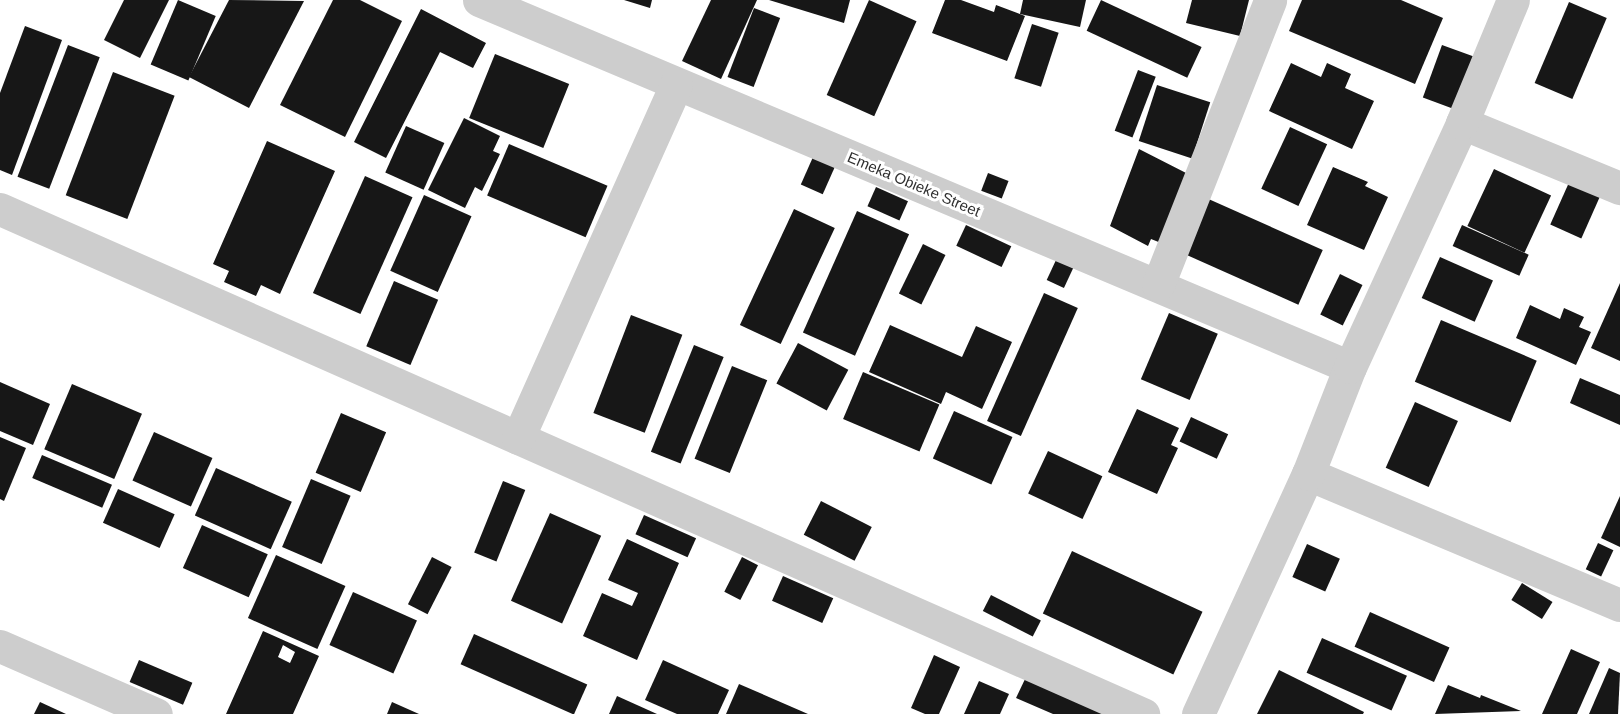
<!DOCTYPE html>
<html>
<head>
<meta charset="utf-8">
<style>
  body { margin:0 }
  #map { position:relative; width:1620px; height:714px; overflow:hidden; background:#fff; font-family:Arial,sans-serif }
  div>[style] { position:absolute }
  .building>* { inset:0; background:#171717; transform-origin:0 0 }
  .minor>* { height:33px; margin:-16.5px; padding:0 16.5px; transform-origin:16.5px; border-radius:16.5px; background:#cdcdcd }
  span { translate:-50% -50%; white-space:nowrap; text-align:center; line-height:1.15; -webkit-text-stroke:6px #fff; paint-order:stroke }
  .street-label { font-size:15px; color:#303030 }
</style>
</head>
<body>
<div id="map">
  <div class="building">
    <div style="clip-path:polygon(124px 0,169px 0,140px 58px,104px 40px)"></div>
    <div style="left:178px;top:0;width:41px;height:70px;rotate:23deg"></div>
    <div style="clip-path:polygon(229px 0,304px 1px,249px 108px,189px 77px)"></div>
    <div style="clip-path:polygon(333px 0,360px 0,402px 21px,345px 137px,280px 105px)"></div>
    <div style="clip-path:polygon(624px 0,652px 0,650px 8px)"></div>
    <div style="clip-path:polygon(711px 0,757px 0,721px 79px,682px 61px)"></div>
    <div style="clip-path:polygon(769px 0,850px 0,844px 23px)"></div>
    <div style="left:869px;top:0;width:52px;height:104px;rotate:24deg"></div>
    <div style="clip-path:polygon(945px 0,961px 0,994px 12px,996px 5px,1025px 16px,1007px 61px,932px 33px)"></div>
    <div style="clip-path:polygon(1023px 0,1086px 0,1080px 27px,1020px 14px)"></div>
    <div style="left:1101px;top:0;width:111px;height:34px;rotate:25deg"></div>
    <div style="clip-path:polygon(1192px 0,1249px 0,1240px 36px,1186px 23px)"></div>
    <div style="clip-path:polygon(1302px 0,1401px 0,1443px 18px,1415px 84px,1289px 31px)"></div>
    <div style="left:1569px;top:2px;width:41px;height:88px;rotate:23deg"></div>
    <div style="left:754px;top:8px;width:28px;height:74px;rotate:21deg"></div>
    <div style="clip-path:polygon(421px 9px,486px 43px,473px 68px,440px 52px,386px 158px,354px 142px)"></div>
    <div style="left:1032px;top:24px;width:28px;height:57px;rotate:18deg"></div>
    <div style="clip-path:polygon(25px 26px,62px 40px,12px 175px,0 170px,0 93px)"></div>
    <div style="left:68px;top:45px;width:34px;height:141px;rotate:21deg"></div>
    <div style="left:1442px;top:45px;width:33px;height:56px;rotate:20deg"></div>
    <div style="left:495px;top:54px;width:80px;height:69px;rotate:22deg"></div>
    <div style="clip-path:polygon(1291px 63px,1321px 77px,1327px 63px,1351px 74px,1345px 88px,1374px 101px,1352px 149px,1269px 111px)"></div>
    <div style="left:1138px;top:70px;width:19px;height:65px;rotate:21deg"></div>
    <div style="left:113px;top:72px;width:66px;height:132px;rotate:21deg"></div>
    <div style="left:1157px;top:85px;width:56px;height:59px;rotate:18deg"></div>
    <div style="clip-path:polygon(464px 118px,500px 136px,493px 151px,500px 154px,482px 191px,475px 187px,465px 208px,428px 190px)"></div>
    <div style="left:406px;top:126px;width:42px;height:51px;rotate:24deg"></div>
    <div style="left:1290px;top:127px;width:41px;height:68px;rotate:25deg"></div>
    <div style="clip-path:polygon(267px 141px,335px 171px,280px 294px,261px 285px,256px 296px,224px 282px,229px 271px,213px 264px)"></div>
    <div style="left:509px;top:144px;width:107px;height:56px;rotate:23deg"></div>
    <div style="clip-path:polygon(1139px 149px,1190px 175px,1161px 243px,1151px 239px,1148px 246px,1110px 226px)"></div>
    <div style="left:813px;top:157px;width:24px;height:30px;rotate:24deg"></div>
    <div style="clip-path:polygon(1333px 167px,1368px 182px,1365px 186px,1388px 197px,1364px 250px,1307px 225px)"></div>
    <div style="left:1494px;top:169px;width:63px;height:63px;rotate:25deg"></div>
    <div style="left:988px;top:173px;width:22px;height:19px;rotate:21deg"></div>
    <div style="left:365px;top:176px;width:52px;height:128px;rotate:24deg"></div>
    <div style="left:1571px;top:178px;width:34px;height:51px;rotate:24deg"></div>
    <div style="left:876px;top:187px;width:35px;height:21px;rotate:24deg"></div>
    <div style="left:424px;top:195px;width:52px;height:83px;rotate:24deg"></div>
    <div style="left:1204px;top:197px;width:130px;height:60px;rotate:24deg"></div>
    <div style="left:794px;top:209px;width:45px;height:128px;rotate:25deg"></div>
    <div style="left:857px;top:211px;width:57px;height:133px;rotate:24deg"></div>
    <div style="left:966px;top:225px;width:50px;height:23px;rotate:25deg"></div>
    <div style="left:1462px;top:225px;width:73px;height:23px;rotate:24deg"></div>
    <div style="left:923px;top:244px;width:25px;height:55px;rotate:26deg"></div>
    <div style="left:1440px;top:257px;width:58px;height:45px;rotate:24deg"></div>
    <div style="left:1056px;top:260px;width:19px;height:22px;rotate:25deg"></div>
    <div style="left:1340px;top:274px;width:25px;height:45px;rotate:26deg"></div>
    <div style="left:394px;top:281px;width:48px;height:71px;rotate:23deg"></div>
    <div style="clip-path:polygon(1620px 283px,1620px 361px,1591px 348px)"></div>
    <div style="left:1044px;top:293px;width:37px;height:140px;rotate:24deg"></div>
    <div style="clip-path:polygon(1530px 305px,1560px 319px,1564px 308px,1584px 317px,1579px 327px,1591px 332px,1576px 365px,1516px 338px)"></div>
    <div style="left:1169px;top:313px;width:53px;height:72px;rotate:23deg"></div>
    <div style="left:631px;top:315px;width:55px;height:105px;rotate:21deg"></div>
    <div style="left:1441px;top:320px;width:104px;height:67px;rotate:23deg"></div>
    <div style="clip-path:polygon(890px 325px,962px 357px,976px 326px,1012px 342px,982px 409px,946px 392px,941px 404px,869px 372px)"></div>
    <div style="left:798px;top:343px;width:57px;height:46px;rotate:28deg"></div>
    <div style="left:694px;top:345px;width:32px;height:115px;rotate:22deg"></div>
    <div style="left:732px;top:366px;width:38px;height:100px;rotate:22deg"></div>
    <div style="left:863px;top:372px;width:83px;height:51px;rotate:23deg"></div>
    <div style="clip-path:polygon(1580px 378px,1620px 395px,1620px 425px,1570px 403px)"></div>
    <div style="clip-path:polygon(0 382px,50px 404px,33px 445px,0 431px)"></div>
    <div style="left:72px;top:384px;width:76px;height:71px;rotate:23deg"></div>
    <div style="left:1415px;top:402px;width:47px;height:72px;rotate:24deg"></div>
    <div style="clip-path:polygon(1137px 409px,1179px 428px,1171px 445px,1178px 448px,1157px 494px,1108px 472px)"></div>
    <div style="left:954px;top:411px;width:64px;height:52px;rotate:24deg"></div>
    <div style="left:341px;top:413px;width:49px;height:65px;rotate:23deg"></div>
    <div style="left:1191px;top:417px;width:41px;height:27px;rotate:25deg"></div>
    <div style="left:154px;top:432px;width:64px;height:53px;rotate:24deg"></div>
    <div style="clip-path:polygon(0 437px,26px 448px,4px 501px,0 499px)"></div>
    <div style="left:1048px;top:451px;width:60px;height:47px;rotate:25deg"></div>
    <div style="left:42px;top:455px;width:76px;height:25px;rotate:23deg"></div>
    <div style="left:216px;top:468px;width:83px;height:52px;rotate:24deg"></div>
    <div style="left:311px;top:479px;width:43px;height:74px;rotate:23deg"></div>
    <div style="left:503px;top:481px;width:24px;height:77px;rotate:22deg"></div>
    <div style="left:118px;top:489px;width:62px;height:37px;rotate:24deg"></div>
    <div style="clip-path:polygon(1620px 496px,1620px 547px,1601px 538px)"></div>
    <div style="left:821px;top:501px;width:57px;height:38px;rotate:27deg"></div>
    <div style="left:550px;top:513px;width:56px;height:96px;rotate:24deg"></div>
    <div style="left:644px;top:515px;width:57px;height:21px;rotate:24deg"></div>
    <div style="left:202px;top:525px;width:72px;height:47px;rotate:24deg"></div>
    <div style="clip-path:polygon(627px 539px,679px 563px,637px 660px,583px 636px,602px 593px,632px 606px,638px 593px,608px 580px)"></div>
    <div style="left:1598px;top:543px;width:17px;height:29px;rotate:25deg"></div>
    <div style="left:1307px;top:544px;width:36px;height:36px;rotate:24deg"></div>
    <div style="left:1072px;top:551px;width:144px;height:69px;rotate:25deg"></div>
    <div style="left:276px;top:555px;width:76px;height:69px;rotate:24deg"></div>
    <div style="left:432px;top:557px;width:22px;height:53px;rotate:27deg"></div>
    <div style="left:742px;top:557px;width:18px;height:39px;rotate:27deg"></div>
    <div style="left:783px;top:576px;width:55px;height:27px;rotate:24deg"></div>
    <div style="left:1522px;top:583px;width:36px;height:20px;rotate:32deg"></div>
    <div style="left:353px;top:592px;width:70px;height:58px;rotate:24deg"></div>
    <div style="left:991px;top:595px;width:56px;height:18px;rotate:27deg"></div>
    <div style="left:1370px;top:612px;width:87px;height:38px;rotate:24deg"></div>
    <div style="clip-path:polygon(evenodd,263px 631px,319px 656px,293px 714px,226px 714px,263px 631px,283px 645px,295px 652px,290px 663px,278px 657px,283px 645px)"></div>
    <div style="left:474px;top:634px;width:124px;height:33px;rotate:24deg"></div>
    <div style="left:1322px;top:638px;width:93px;height:38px;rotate:24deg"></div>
    <div style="clip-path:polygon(1571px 649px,1600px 662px,1577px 714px,1542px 714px)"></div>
    <div style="clip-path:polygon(934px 655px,960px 667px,939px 714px,925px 714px,911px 708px)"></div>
    <div style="left:139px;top:660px;width:58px;height:24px;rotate:23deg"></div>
    <div style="clip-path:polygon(663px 660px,729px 690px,718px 714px,677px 714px,645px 700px)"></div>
    <div style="clip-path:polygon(1609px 668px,1620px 673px,1618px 714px,1589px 714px)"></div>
    <div style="clip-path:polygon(1279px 670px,1364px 712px,1363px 714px,1257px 714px)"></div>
    <div style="clip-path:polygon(1026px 677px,1110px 714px,1053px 714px,1016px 698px)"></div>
    <div style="clip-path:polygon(979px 681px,1009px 694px,1000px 714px,964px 714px)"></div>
    <div style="clip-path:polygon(739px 684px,808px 714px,726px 714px)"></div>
    <div style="clip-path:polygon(1448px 685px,1480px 698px,1481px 695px,1521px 711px,1435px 714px)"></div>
    <div style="clip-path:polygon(617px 696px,657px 714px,609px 714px)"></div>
    <div style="clip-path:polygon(40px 702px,66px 714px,34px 714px)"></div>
    <div style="clip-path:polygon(392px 702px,419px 714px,387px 714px)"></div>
  </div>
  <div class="minor">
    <div style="left:479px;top:0;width:945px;rotate:22.85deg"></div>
    <div style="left:1462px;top:123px;width:171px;rotate:22.4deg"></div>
    <div style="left:0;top:209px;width:1250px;rotate:23.84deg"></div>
    <div style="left:1158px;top:285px;width:306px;rotate:-68.5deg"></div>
    <div style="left:518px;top:438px;width:387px;rotate:-65.9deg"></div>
    <div style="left:1308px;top:474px;width:338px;rotate:22.8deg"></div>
    <div style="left:0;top:646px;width:170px;rotate:23.6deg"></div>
    <div style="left:1198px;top:714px;width:264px;rotate:-65.4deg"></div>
    <div style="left:1308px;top:474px;width:115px;rotate:-68.6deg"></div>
    <div style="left:1350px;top:367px;width:268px;rotate:-65.3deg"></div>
    <div style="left:1462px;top:123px;width:133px;rotate:-67.5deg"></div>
  </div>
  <div class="street-label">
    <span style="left:914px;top:184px;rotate:23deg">Emeka Obieke Street</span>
  </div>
</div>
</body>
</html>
